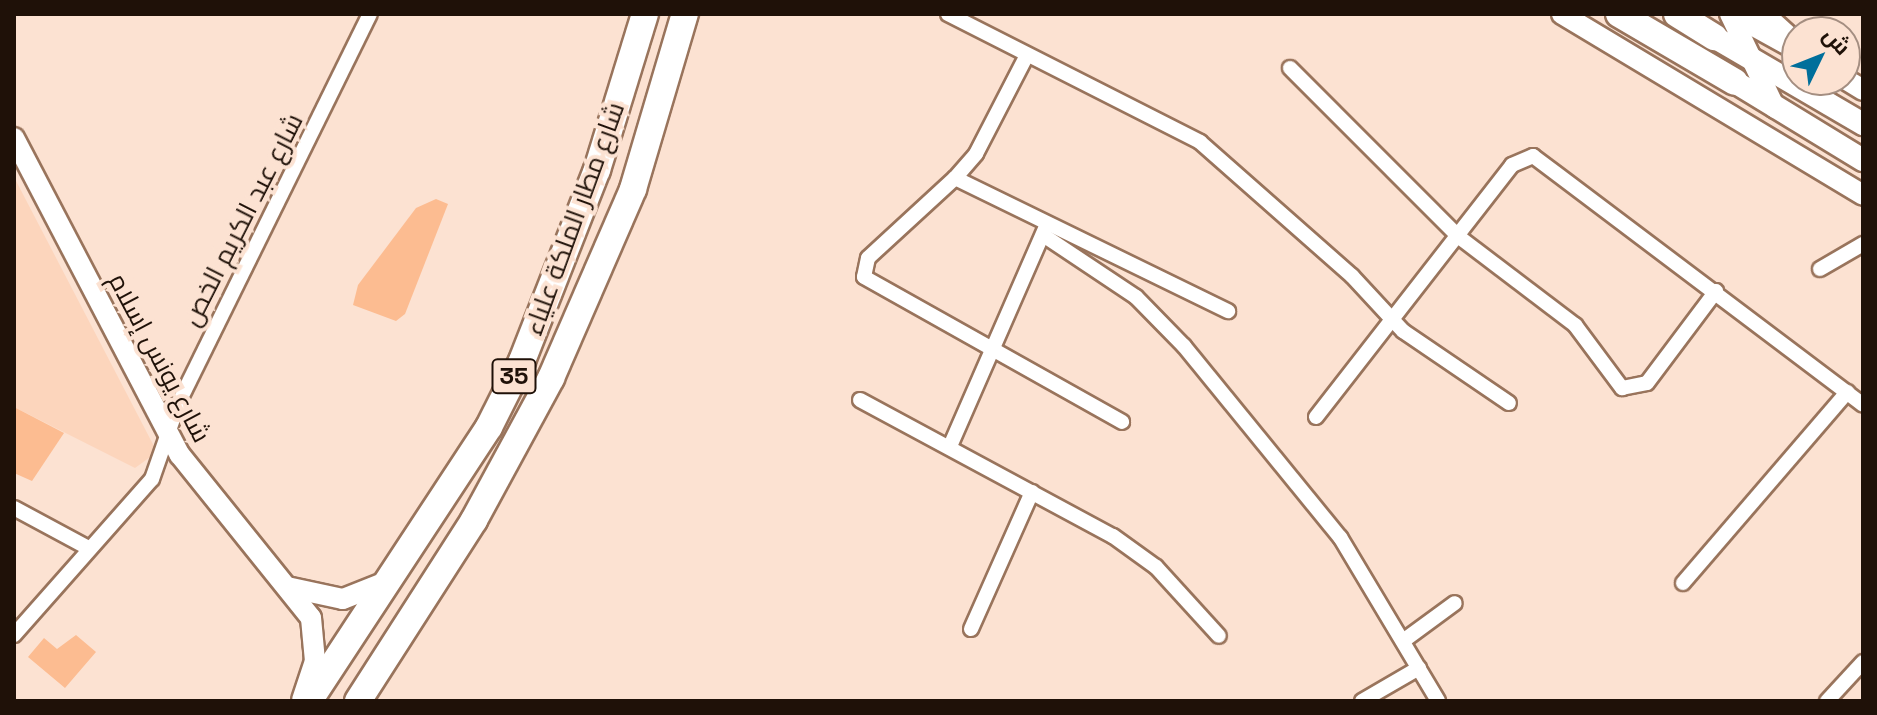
<!DOCTYPE html>
<html>
<head>
<meta charset="utf-8">
<style>
  body { margin:0 }
  #map { position:relative; width:1877px; height:715px; overflow:hidden; background:#fce2d2; font-family:"Space Grotesk",Cairo,sans-serif }
  div>[style] { position:absolute }
  .built>* { inset:0; background:#fcd5bc }
  .building>* { inset:0; background:#fcbc91 }
  .roads { filter:drop-shadow(2px 0 #99745c) drop-shadow(-2px 0 #99745c) drop-shadow(0 2px #99745c) drop-shadow(0 -2px #99745c) }
  .street>* { height:14px; margin:-7px; padding:0 7px; transform-origin:7px; border-radius:7px; background:#fff }
  .secondary>* { height:20px; margin:-10px; padding:0 10px; transform-origin:10px; border-radius:10px; background:#fff }
  .primary>* { height:22px; margin:-11px; padding:0 11px; transform-origin:11px; border-radius:11px; background:#fff }
  .highway>* { height:26px; margin:-13px; padding:0 13px; transform-origin:13px; border-radius:13px; background:#fff }
  span { translate:-50% -50%; white-space:nowrap; text-align:center; line-height:1.15; -webkit-text-stroke:8px #fce2d2; paint-order:stroke }
  .shield-label span { padding:2px 6px; background:#fce2d2; border:2px solid; border-radius:6px; -webkit-text-stroke-width:0 }
  .shield-label { font-size:24px; color:#1f1108; font-weight:700 }
  .street-label { font-size:26px; color:#1f1108 }
  .frame { position:absolute; inset:0; border:16px solid #1f1108; pointer-events:none }
  .north { position:absolute; left:1781px; top:16px; width:80px; height:80px; box-sizing:border-box; background:#fce2d2; border:2px solid #a48e81; border-radius:50%; rotate:47deg; font-size:22px; font-weight:700; line-height:32px; text-align:center; color:#1f1108 }
  .north::after { content:''; display:block; margin:auto; width:28px; height:36px; background:#006f9b; clip-path:polygon(50% 0,100% 100%,50% 72%,0 100%) }
</style>
</head>
<body>
<div id="map">
  <div class="built">
    <div style="clip-path:polygon(14px 177px,157px 452px,135px 468px,14px 407px)"></div>
  </div>
  <div class="building">
    <div style="clip-path:polygon(436px 199px,448px 204px,405px 314px,396px 321px,353px 305px,358px 285px,416px 208px)"></div>
    <div style="clip-path:polygon(14px 407px,64px 433px,32px 481px,14px 473px)"></div>
    <div style="clip-path:polygon(76px 635px,96px 652px,65px 688px,28px 657px,44px 638px,57px 649px)"></div>
  </div>
  <div class="roads">
    <div class="street">
      <div style="left:948px;top:14px;width:283px;rotate:26.9deg"></div>
      <div style="left:1200px;top:142px;width:203px;rotate:41.4deg"></div>
      <div style="left:1352px;top:276px;width:75px;rotate:47.2deg"></div>
      <div style="left:1403px;top:331px;width:128px;rotate:34.2deg"></div>
      <div style="left:1027px;top:55px;width:111px;rotate:117.3deg"></div>
      <div style="left:976px;top:154px;width:32px;rotate:131deg"></div>
      <div style="left:955px;top:178px;width:304px;rotate:26deg"></div>
      <div style="left:1290px;top:68px;width:239px;rotate:45deg"></div>
      <div style="left:1459px;top:237px;width:146px;rotate:37.2deg"></div>
      <div style="left:1575px;top:325px;width:79px;rotate:53.3deg"></div>
      <div style="left:1622px;top:388px;width:25px;rotate:-11deg"></div>
      <div style="left:1647px;top:383px;width:115px;rotate:-53.1deg"></div>
      <div style="left:955px;top:178px;width:118px;rotate:137.4deg"></div>
      <div style="left:868px;top:258px;width:19px;rotate:102deg"></div>
      <div style="left:864px;top:277px;width:296px;rotate:29.3deg"></div>
      <div style="left:1043px;top:235px;width:112px;rotate:33.7deg"></div>
      <div style="left:1136px;top:297px;width:69px;rotate:45.6deg"></div>
      <div style="left:1184px;top:346px;width:247px;rotate:50.8deg"></div>
      <div style="left:1340px;top:537px;width:191px;rotate:59.1deg"></div>
      <div style="left:1820px;top:269px;width:50px;rotate:-30.2deg"></div>
      <div style="left:860px;top:400px;width:287px;rotate:28.3deg"></div>
      <div style="left:1113px;top:536px;width:53px;rotate:35.8deg"></div>
      <div style="left:1156px;top:567px;width:93px;rotate:47.6deg"></div>
      <div style="left:1316px;top:417px;width:319px;rotate:-52.1deg"></div>
      <div style="left:1512px;top:165px;width:23px;rotate:-23deg"></div>
      <div style="left:1533px;top:156px;width:413px;rotate:37deg"></div>
      <div style="left:951px;top:444px;width:235px;rotate:-66.4deg"></div>
      <div style="left:14px;top:508px;width:86px;rotate:28.3deg"></div>
      <div style="left:1683px;top:583px;width:252px;rotate:-49.3deg"></div>
      <div style="left:971px;top:629px;width:150px;rotate:-66deg"></div>
      <div style="left:14px;top:635px;width:208px;rotate:-48.5deg"></div>
      <div style="left:152px;top:479px;width:82px;rotate:-70.7deg"></div>
      <div style="left:179px;top:402px;width:432px;rotate:-63.8deg"></div>
      <div style="left:1403px;top:641px;width:64px;rotate:-36.2deg"></div>
      <div style="left:1362px;top:701px;width:66px;rotate:-30.1deg"></div>
      <div style="left:1827px;top:701px;width:53px;rotate:-47.3deg"></div>
    </div>
    <div class="secondary">
      <div style="left:1562px;top:14px;width:351px;rotate:31deg"></div>
      <div style="left:1730px;top:14px;width:104px;rotate:64.4deg"></div>
      <div style="left:1732px;top:14px;width:74px;rotate:29deg"></div>
      <div style="left:1764px;top:14px;width:36px;rotate:42deg"></div>
      <div style="left:1845px;top:79px;width:21px;rotate:31deg"></div>
      <div style="left:14px;top:138px;width:358px;rotate:62.4deg"></div>
      <div style="left:180px;top:455px;width:209px;rotate:51.2deg"></div>
      <div style="left:311px;top:618px;width:43px;rotate:84.7deg"></div>
      <div style="left:315px;top:661px;width:41px;rotate:108.4deg"></div>
      <div style="left:287px;top:587px;width:57px;rotate:12.1deg"></div>
      <div style="left:343px;top:599px;width:46px;rotate:-21.6deg"></div>
    </div>
    <div class="primary">
      <div style="left:1714px;top:37px;width:173px;rotate:30.3deg"></div>
      <div style="left:1735px;top:82px;width:150px;rotate:31.4deg"></div>
    </div>
    <div class="highway">
      <div style="left:1619px;top:14px;width:134px;rotate:30.4deg"></div>
      <div style="left:1677px;top:14px;width:44px;rotate:31.9deg"></div>
      <div style="left:309px;top:701px;width:328px;rotate:-56.7deg"></div>
      <div style="left:489px;top:427px;width:74px;rotate:-63.4deg"></div>
      <div style="left:522px;top:361px;width:205px;rotate:-68.6deg"></div>
      <div style="left:597px;top:170px;width:163px;rotate:-72.9deg"></div>
      <div style="left:358px;top:701px;width:215px;rotate:-57.3deg"></div>
      <div style="left:474px;top:520px;width:162px;rotate:-61.5deg"></div>
      <div style="left:551px;top:378px;width:206px;rotate:-66.5deg"></div>
      <div style="left:633px;top:189px;width:183px;rotate:-73.5deg"></div>
    </div>
  </div>
  <div class="shield-label">
    <span style="left:514px;top:376px">35</span>
  </div>
  <div class="street-label">
    <span style="left:575px;top:219px;rotate:-70deg">شارع مطار الملكة علياء</span>
    <span style="left:243px;top:220px;rotate:-63deg">شارع عبد الكريم الخص</span>
    <span style="left:159px;top:358px;rotate:62deg">شارع يونس إسلام</span>
  </div>
  <div class="frame"></div>
  <div class="north">ش</div>
</div>
</body>
</html>
